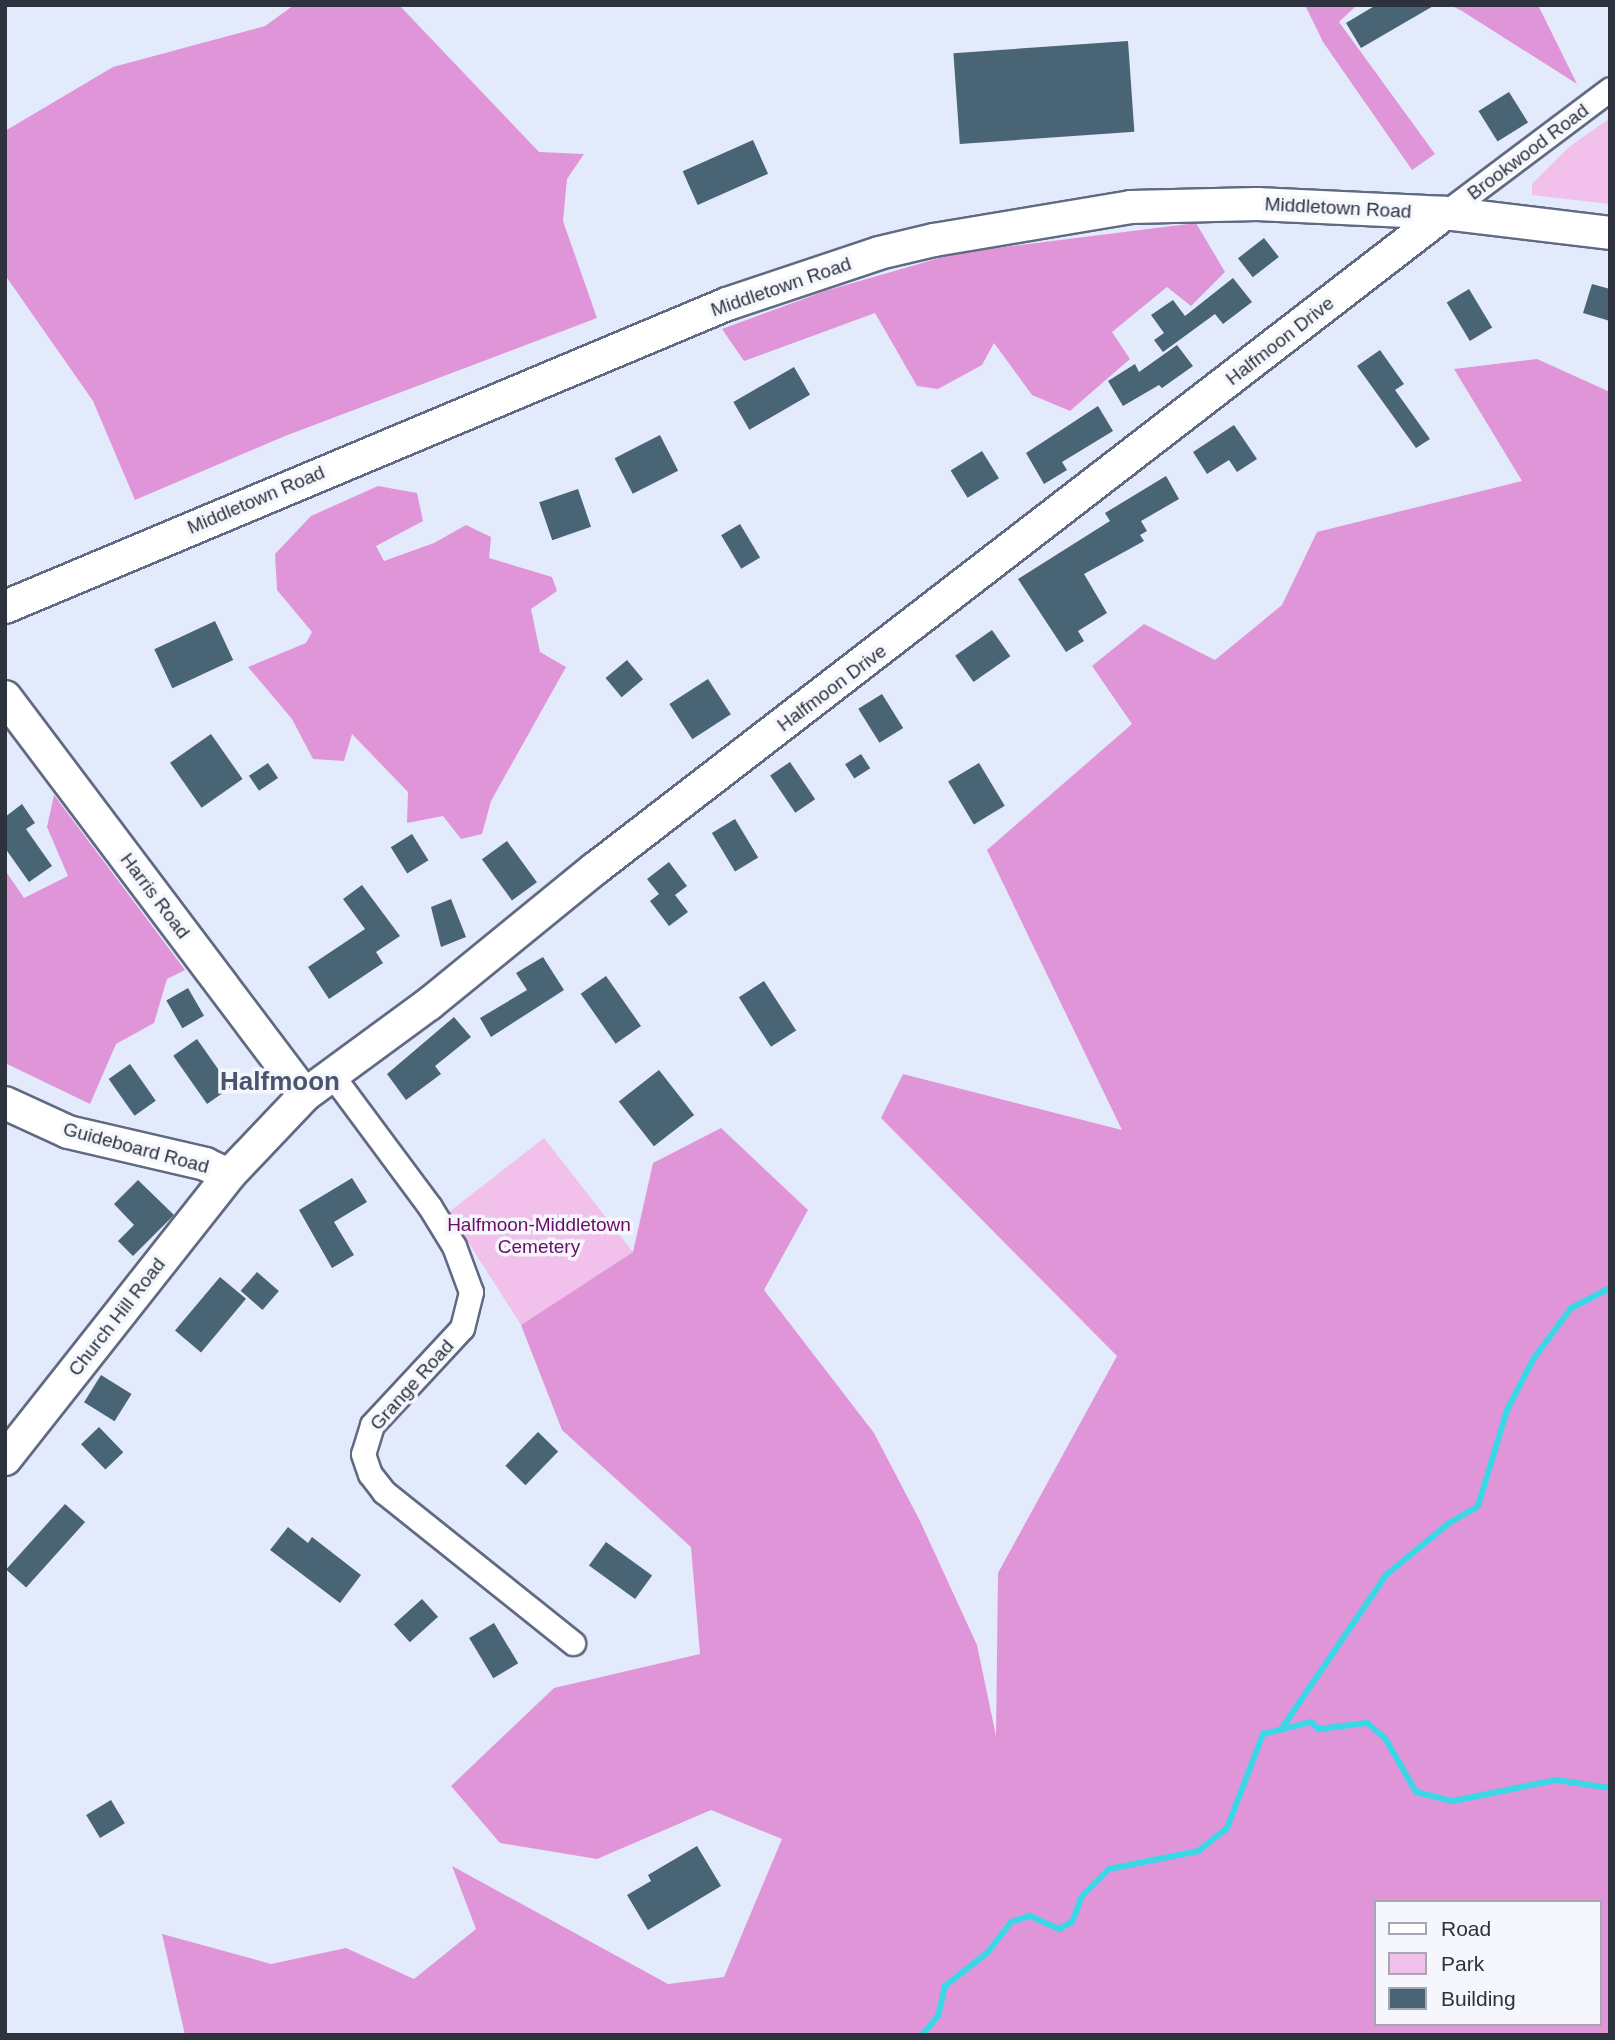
<!DOCTYPE html>
<html>
<head>
<meta charset="utf-8">
<style>
  body { margin:0 }
  #map { position:relative; width:1615px; height:2040px; overflow:hidden; background:#e3eafb; font-family:Helvetica,sans-serif }
  div>[style] { position:absolute }
  .green>* { inset:0; background:#f1c0eb }
  .forest>* { inset:0; background:#e195d9 }
  .stream>* { height:6px; margin:-3px; padding:0 3px; transform-origin:3px; border-radius:3px; background:#3ad7e6 }
  .building>* { inset:0; background:#496474; transform-origin:0 0 }
  .roads { filter:drop-shadow(2px 0 #606a83) drop-shadow(-2px 0 #606a83) drop-shadow(0 2px #606a83) drop-shadow(0 -2px #606a83) }
  .street>* { height:23px; margin:-11.5px; padding:0 11.5px; transform-origin:11.5px; border-radius:11.5px; background:#fff }
  .secondary>* { height:32px; margin:-16px; padding:0 16px; transform-origin:16px; border-radius:16px; background:#fff }
  span { translate:-50% -50%; white-space:nowrap; text-align:center; line-height:1.15; -webkit-text-stroke:7px #f5f7fd; paint-order:stroke }
  .street-label { font-size:19px; color:#2d323c }
  .park-label { font-size:19px; color:#6a0f66 }
  .district-label { font-size:26px; color:#4a546c; font-weight:700 }
  .frame { position:absolute; inset:0; border:7px solid #2d323c; pointer-events:none }
  .legend { position:absolute; left:1374px; top:1900px; width:228px; height:126px; box-sizing:border-box; background:#f5f7fd; border:2px solid #a5a8b0; margin:0; padding:9px 12px; list-style:none; font-size:21px; color:#2d323c }
  .legend li { display:flex; align-items:center; gap:14px; height:35px }
  .legend b { width:35px; border:2px solid #a5a8b0 }
</style>
</head>
<body>
<div id="map">
  <div class="green">
    <div style="clip-path:polygon(1610px 118px,1610px 204px,1532px 195px,1532px 184px,1569px 147px)"></div>
    <div style="clip-path:polygon(544px 1138px,633px 1252px,521px 1325px,449px 1212px)"></div>
  </div>
  <div class="forest">
    <div style="clip-path:polygon(294px 5px,399px 5px,539px 152px,584px 154px,567px 179px,563px 221px,597px 318px,285px 436px,135px 500px,93px 401px,5px 275px,5px 131px,113px 67px,265px 26px)"></div>
    <div style="clip-path:polygon(1305px 5px,1357px 5px,1339px 22px,1435px 154px,1412px 170px,1323px 42px)"></div>
    <div style="clip-path:polygon(1450px 5px,1538px 5px,1577px 84px,1462px 11px)"></div>
    <div style="clip-path:polygon(1196px 223px,1225px 272px,1191px 306px,1167px 287px,1112px 332px,1130px 359px,1070px 411px,1032px 395px,994px 343px,982px 365px,938px 389px,917px 386px,875px 313px,744px 361px,722px 329px,825px 291px,957px 253px)"></div>
    <div style="clip-path:polygon(evenodd,1537px 359px,1610px 392px,1610px 2035px,185px 2035px,162px 1934px,271px 1964px,346px 1948px,414px 1979px,476px 1929px,452px 1866px,668px 1984px,724px 1977px,782px 1839px,711px 1810px,597px 1859px,500px 1843px,451px 1786px,554px 1688px,700px 1654px,691px 1547px,562px 1430px,521px 1325px,633px 1252px,653px 1163px,721px 1128px,808px 1210px,764px 1290px,874px 1433px,920px 1521px,977px 1645px,996px 1736px,998px 1573px,1117px 1356px,881px 1118px,903px 1074px,1122px 1130px,987px 850px,1132px 724px,1092px 666px,1144px 624px,1215px 660px,1282px 605px,1317px 532px,1522px 481px,1454px 369px,1537px 359px,1375px 1902px,1599px 1902px,1599px 2024px,1375px 2024px,1375px 1902px)"></div>
    <div style="clip-path:polygon(378px 486px,417px 493px,423px 521px,376px 546px,384px 561px,434px 543px,466px 525px,491px 537px,489px 558px,552px 577px,557px 591px,531px 609px,540px 652px,566px 667px,491px 801px,482px 834px,461px 839px,443px 816px,407px 823px,408px 792px,352px 734px,344px 761px,313px 759px,292px 719px,248px 667px,306px 643px,312px 632px,277px 590px,275px 554px,311px 516px)"></div>
    <div style="clip-path:polygon(54px 795px,185px 970px,167px 979px,154px 1023px,116px 1044px,90px 1104px,5px 1063px,5px 870px,24px 898px,68px 876px,47px 827px)"></div>
  </div>
  <div class="stream">
    <div style="left:1282px;top:1728px;width:185px;rotate:-55.8deg"></div>
    <div style="left:1386px;top:1575px;width:82px;rotate:-39.5deg"></div>
    <div style="left:1449px;top:1523px;width:34px;rotate:-30deg"></div>
    <div style="left:1478px;top:1506px;width:100px;rotate:-73.2deg"></div>
    <div style="left:1507px;top:1410px;width:59px;rotate:-62.6deg"></div>
    <div style="left:1534px;top:1358px;width:62px;rotate:-53.5deg"></div>
    <div style="left:1571px;top:1308px;width:44px;rotate:-27.1deg"></div>
    <div style="left:922px;top:2035px;width:25px;rotate:-50deg"></div>
    <div style="left:938px;top:2016px;width:31px;rotate:-77deg"></div>
    <div style="left:945px;top:1986px;width:53px;rotate:-38.2deg"></div>
    <div style="left:987px;top:1953px;width:39px;rotate:-52deg"></div>
    <div style="left:1011px;top:1922px;width:20px;rotate:-18deg"></div>
    <div style="left:1030px;top:1916px;width:32px;rotate:24deg"></div>
    <div style="left:1059px;top:1929px;width:15px;rotate:-28deg"></div>
    <div style="left:1072px;top:1922px;width:28px;rotate:-69deg"></div>
    <div style="left:1082px;top:1896px;width:38px;rotate:-45deg"></div>
    <div style="left:1109px;top:1869px;width:91px;rotate:-11.4deg"></div>
    <div style="left:1198px;top:1851px;width:37px;rotate:-38deg"></div>
    <div style="left:1227px;top:1828px;width:101px;rotate:-69deg"></div>
    <div style="left:1263px;top:1734px;width:49px;rotate:-14deg"></div>
    <div style="left:1311px;top:1722px;width:11px;rotate:41deg"></div>
    <div style="left:1319px;top:1729px;width:48px;rotate:-7.1deg"></div>
    <div style="left:1367px;top:1723px;width:23px;rotate:40deg"></div>
    <div style="left:1385px;top:1738px;width:62px;rotate:60.1deg"></div>
    <div style="left:1416px;top:1792px;width:38px;rotate:14deg"></div>
    <div style="left:1453px;top:1801px;width:105px;rotate:-11.5deg"></div>
    <div style="left:1556px;top:1780px;width:55px;rotate:8.4deg"></div>
  </div>
  <div class="building">
    <div style="clip-path:polygon(1376px 5px,1435px 5px,1361px 48px,1346px 23px)"></div>
    <div style="left:1128px;top:41px;width:91px;height:175px;rotate:86deg"></div>
    <div style="left:1509px;top:92px;width:36px;height:36px;rotate:58deg"></div>
    <div style="left:753px;top:140px;width:37px;height:77px;rotate:66deg"></div>
    <div style="left:1264px;top:238px;width:24px;height:33px;rotate:52deg"></div>
    <div style="clip-path:polygon(1233px 278px,1252px 302px,1223px 324px,1215px 314px,1163px 352px,1154px 340px,1164px 333px,1151px 315px,1173px 300px,1185px 316px)"></div>
    <div style="clip-path:polygon(1592px 284px,1610px 289px,1610px 321px,1583px 313px)"></div>
    <div style="left:1469px;top:289px;width:45px;height:26px;rotate:59deg"></div>
    <div style="clip-path:polygon(1177px 345px,1193px 366px,1162px 388px,1159px 385px,1123px 406px,1108px 381px,1135px 364px,1139px 372px)"></div>
    <div style="clip-path:polygon(1380px 350px,1404px 384px,1395px 390px,1430px 439px,1416px 448px,1357px 366px)"></div>
    <div style="left:794px;top:367px;width:32px;height:70px;rotate:60deg"></div>
    <div style="clip-path:polygon(1098px 406px,1113px 431px,1062px 462px,1067px 470px,1044px 484px,1026px 453px)"></div>
    <div style="clip-path:polygon(1234px 425px,1257px 459px,1237px 472px,1229px 460px,1207px 474px,1193px 452px)"></div>
    <div style="left:660px;top:435px;width:40px;height:51px;rotate:63deg"></div>
    <div style="left:982px;top:451px;width:32px;height:37px;rotate:58deg"></div>
    <div style="clip-path:polygon(1166px 476px,1179px 499px,1141px 521px,1147px 531px,1140px 535px,1144px 541px,1084px 574px,1107px 613px,1078px 631px,1084px 641px,1066px 652px,1018px 579px,1110px 521px,1105px 513px)"></div>
    <div style="left:578px;top:489px;width:40px;height:41px;rotate:71deg"></div>
    <div style="left:740px;top:524px;width:39px;height:22px;rotate:59deg"></div>
    <div style="left:215px;top:621px;width:43px;height:67px;rotate:65deg"></div>
    <div style="left:992px;top:630px;width:32px;height:45px;rotate:55deg"></div>
    <div style="left:627px;top:660px;width:25px;height:28px;rotate:50deg"></div>
    <div style="left:708px;top:679px;width:42px;height:46px;rotate:57deg"></div>
    <div style="left:882px;top:694px;width:40px;height:28px;rotate:58deg"></div>
    <div style="left:211px;top:734px;width:55px;height:50px;rotate:55deg"></div>
    <div style="left:861px;top:754px;width:17px;height:19px;rotate:57deg"></div>
    <div style="left:790px;top:762px;width:45px;height:24px;rotate:56deg"></div>
    <div style="left:268px;top:763px;width:18px;height:23px;rotate:56deg"></div>
    <div style="left:979px;top:763px;width:50px;height:36px;rotate:59deg"></div>
    <div style="clip-path:polygon(22px 804px,35px 823px,26px 829px,52px 866px,29px 882px,5px 848px,5px 817px)"></div>
    <div style="left:735px;top:819px;width:45px;height:27px;rotate:59deg"></div>
    <div style="left:412px;top:834px;width:31px;height:25px;rotate:58deg"></div>
    <div style="left:507px;top:841px;width:51px;height:31px;rotate:54deg"></div>
    <div style="clip-path:polygon(669px 862px,687px 886px,675px 895px,688px 912px,669px 926px,650px 901px,659px 894px,647px 879px)"></div>
    <div style="clip-path:polygon(362px 885px,400px 936px,376px 952px,383px 963px,329px 999px,308px 967px,365px 929px,343px 899px)"></div>
    <div style="clip-path:polygon(451px 899px,466px 937px,441px 947px,431px 907px)"></div>
    <div style="clip-path:polygon(543px 957px,564px 990px,491px 1037px,480px 1018px,527px 990px,516px 973px)"></div>
    <div style="left:606px;top:976px;width:61px;height:31px;rotate:55deg"></div>
    <div style="left:764px;top:981px;width:59px;height:30px;rotate:57deg"></div>
    <div style="left:188px;top:988px;width:32px;height:25px;rotate:60deg"></div>
    <div style="clip-path:polygon(454px 1017px,471px 1037px,435px 1066px,441px 1074px,406px 1100px,387px 1074px)"></div>
    <div style="left:197px;top:1039px;width:59px;height:29px;rotate:55deg"></div>
    <div style="left:130px;top:1064px;width:45px;height:26px;rotate:55deg"></div>
    <div style="left:659px;top:1070px;width:57px;height:51px;rotate:52deg"></div>
    <div style="clip-path:polygon(352px 1178px,367px 1202px,334px 1222px,354px 1255px,332px 1268px,299px 1210px)"></div>
    <div style="clip-path:polygon(138px 1180px,174px 1215px,133px 1256px,118px 1241px,134px 1225px,114px 1204px)"></div>
    <div style="left:257px;top:1272px;width:29px;height:25px;rotate:41deg"></div>
    <div style="left:220px;top:1277px;width:34px;height:70px;rotate:40deg"></div>
    <div style="left:101px;top:1375px;width:36px;height:32px;rotate:32deg"></div>
    <div style="left:99px;top:1427px;width:35px;height:25px;rotate:46deg"></div>
    <div style="left:538px;top:1432px;width:28px;height:47px;rotate:44deg"></div>
    <div style="left:65px;top:1504px;width:27px;height:88px;rotate:42deg"></div>
    <div style="clip-path:polygon(288px 1527px,308px 1543px,312px 1537px,361px 1575px,340px 1603px,270px 1550px)"></div>
    <div style="left:606px;top:1542px;width:57px;height:29px;rotate:36deg"></div>
    <div style="left:422px;top:1599px;width:24px;height:38px;rotate:48deg"></div>
    <div style="left:494px;top:1623px;width:47px;height:29px;rotate:59deg"></div>
    <div style="left:111px;top:1800px;width:27px;height:29px;rotate:59deg"></div>
    <div style="clip-path:polygon(697px 1846px,721px 1886px,648px 1930px,627px 1895px,651px 1881px,648px 1875px)"></div>
  </div>
  <div class="roads">
    <div class="street">
      <div style="left:1445px;top:213px;width:206px;rotate:-36.9deg"></div>
      <div style="left:332px;top:1075px;width:164px;rotate:53.4deg"></div>
      <div style="left:430px;top:1207px;width:46px;rotate:58.4deg"></div>
      <div style="left:454px;top:1246px;width:49px;rotate:69.7deg"></div>
      <div style="left:471px;top:1292px;width:37px;rotate:104deg"></div>
      <div style="left:462px;top:1328px;width:132px;rotate:132.9deg"></div>
      <div style="left:372px;top:1425px;width:30px;rotate:107deg"></div>
      <div style="left:363px;top:1454px;width:21px;rotate:71deg"></div>
      <div style="left:370px;top:1474px;width:23px;rotate:52deg"></div>
      <div style="left:384px;top:1492px;width:242px;rotate:38.6deg"></div>
    </div>
    <div class="secondary">
      <div style="left:5px;top:607px;width:783px;rotate:-22.77deg"></div>
      <div style="left:727px;top:304px;width:160px;rotate:-18.5deg"></div>
      <div style="left:879px;top:253px;width:57px;rotate:-13.3deg"></div>
      <div style="left:934px;top:240px;width:200px;rotate:-9.5deg"></div>
      <div style="left:1131px;top:207px;width:126px;rotate:-1.4deg"></div>
      <div style="left:1257px;top:204px;width:188px;rotate:2.7deg"></div>
      <div style="left:1445px;top:213px;width:166px;rotate:6.9deg"></div>
      <div style="left:5px;top:697px;width:498px;rotate:53deg"></div>
      <div style="left:5px;top:1103px;width:69px;rotate:24.7deg"></div>
      <div style="left:68px;top:1132px;width:141px;rotate:13.1deg"></div>
      <div style="left:205px;top:1164px;width:26px;rotate:25deg"></div>
      <div style="left:5px;top:1459px;width:362px;rotate:-51.7deg"></div>
      <div style="left:229px;top:1175px;width:110px;rotate:-46.5deg"></div>
      <div style="left:305px;top:1095px;width:154px;rotate:-36.3deg"></div>
      <div style="left:429px;top:1004px;width:215px;rotate:-39.2deg"></div>
      <div style="left:596px;top:868px;width:1072px;rotate:-37.65deg"></div>
    </div>
  </div>
  <div class="street-label">
    <span style="left:1528px;top:152px;rotate:-37deg">Brookwood Road</span>
    <span style="left:1338px;top:208px;rotate:3deg">Middletown Road</span>
    <span style="left:781px;top:287px;rotate:-19deg">Middletown Road</span>
    <span style="left:1280px;top:341px;rotate:-38deg">Halfmoon Drive</span>
    <span style="left:256px;top:500px;rotate:-23deg">Middletown Road</span>
    <span style="left:832px;top:688px;rotate:-37deg">Halfmoon Drive</span>
    <span style="left:155px;top:896px;rotate:53deg">Harris Road</span>
    <span style="left:136px;top:1148px;rotate:15deg">Guideboard Road</span>
    <span style="left:117px;top:1317px;rotate:-52deg">Church Hill Road</span>
    <span style="left:412px;top:1385px;rotate:-48deg">Grange Road</span>
  </div>
  <div class="park-label">
    <span style="left:539px;top:1236px">Halfmoon-Middletown<br>Cemetery</span>
  </div>
  <div class="district-label">
    <span style="left:280px;top:1082px">Halfmoon</span>
  </div>
  <div class="frame"></div>
  <ul class="legend">
  <li><b style="height:9px;background:#fff"></b>Road</li>
  <li><b style="height:19px;background:#f1c0eb"></b>Park</li>
  <li><b style="height:19px;background:#496474"></b>Building</li>
  </ul>
</div>
</body>
</html>
